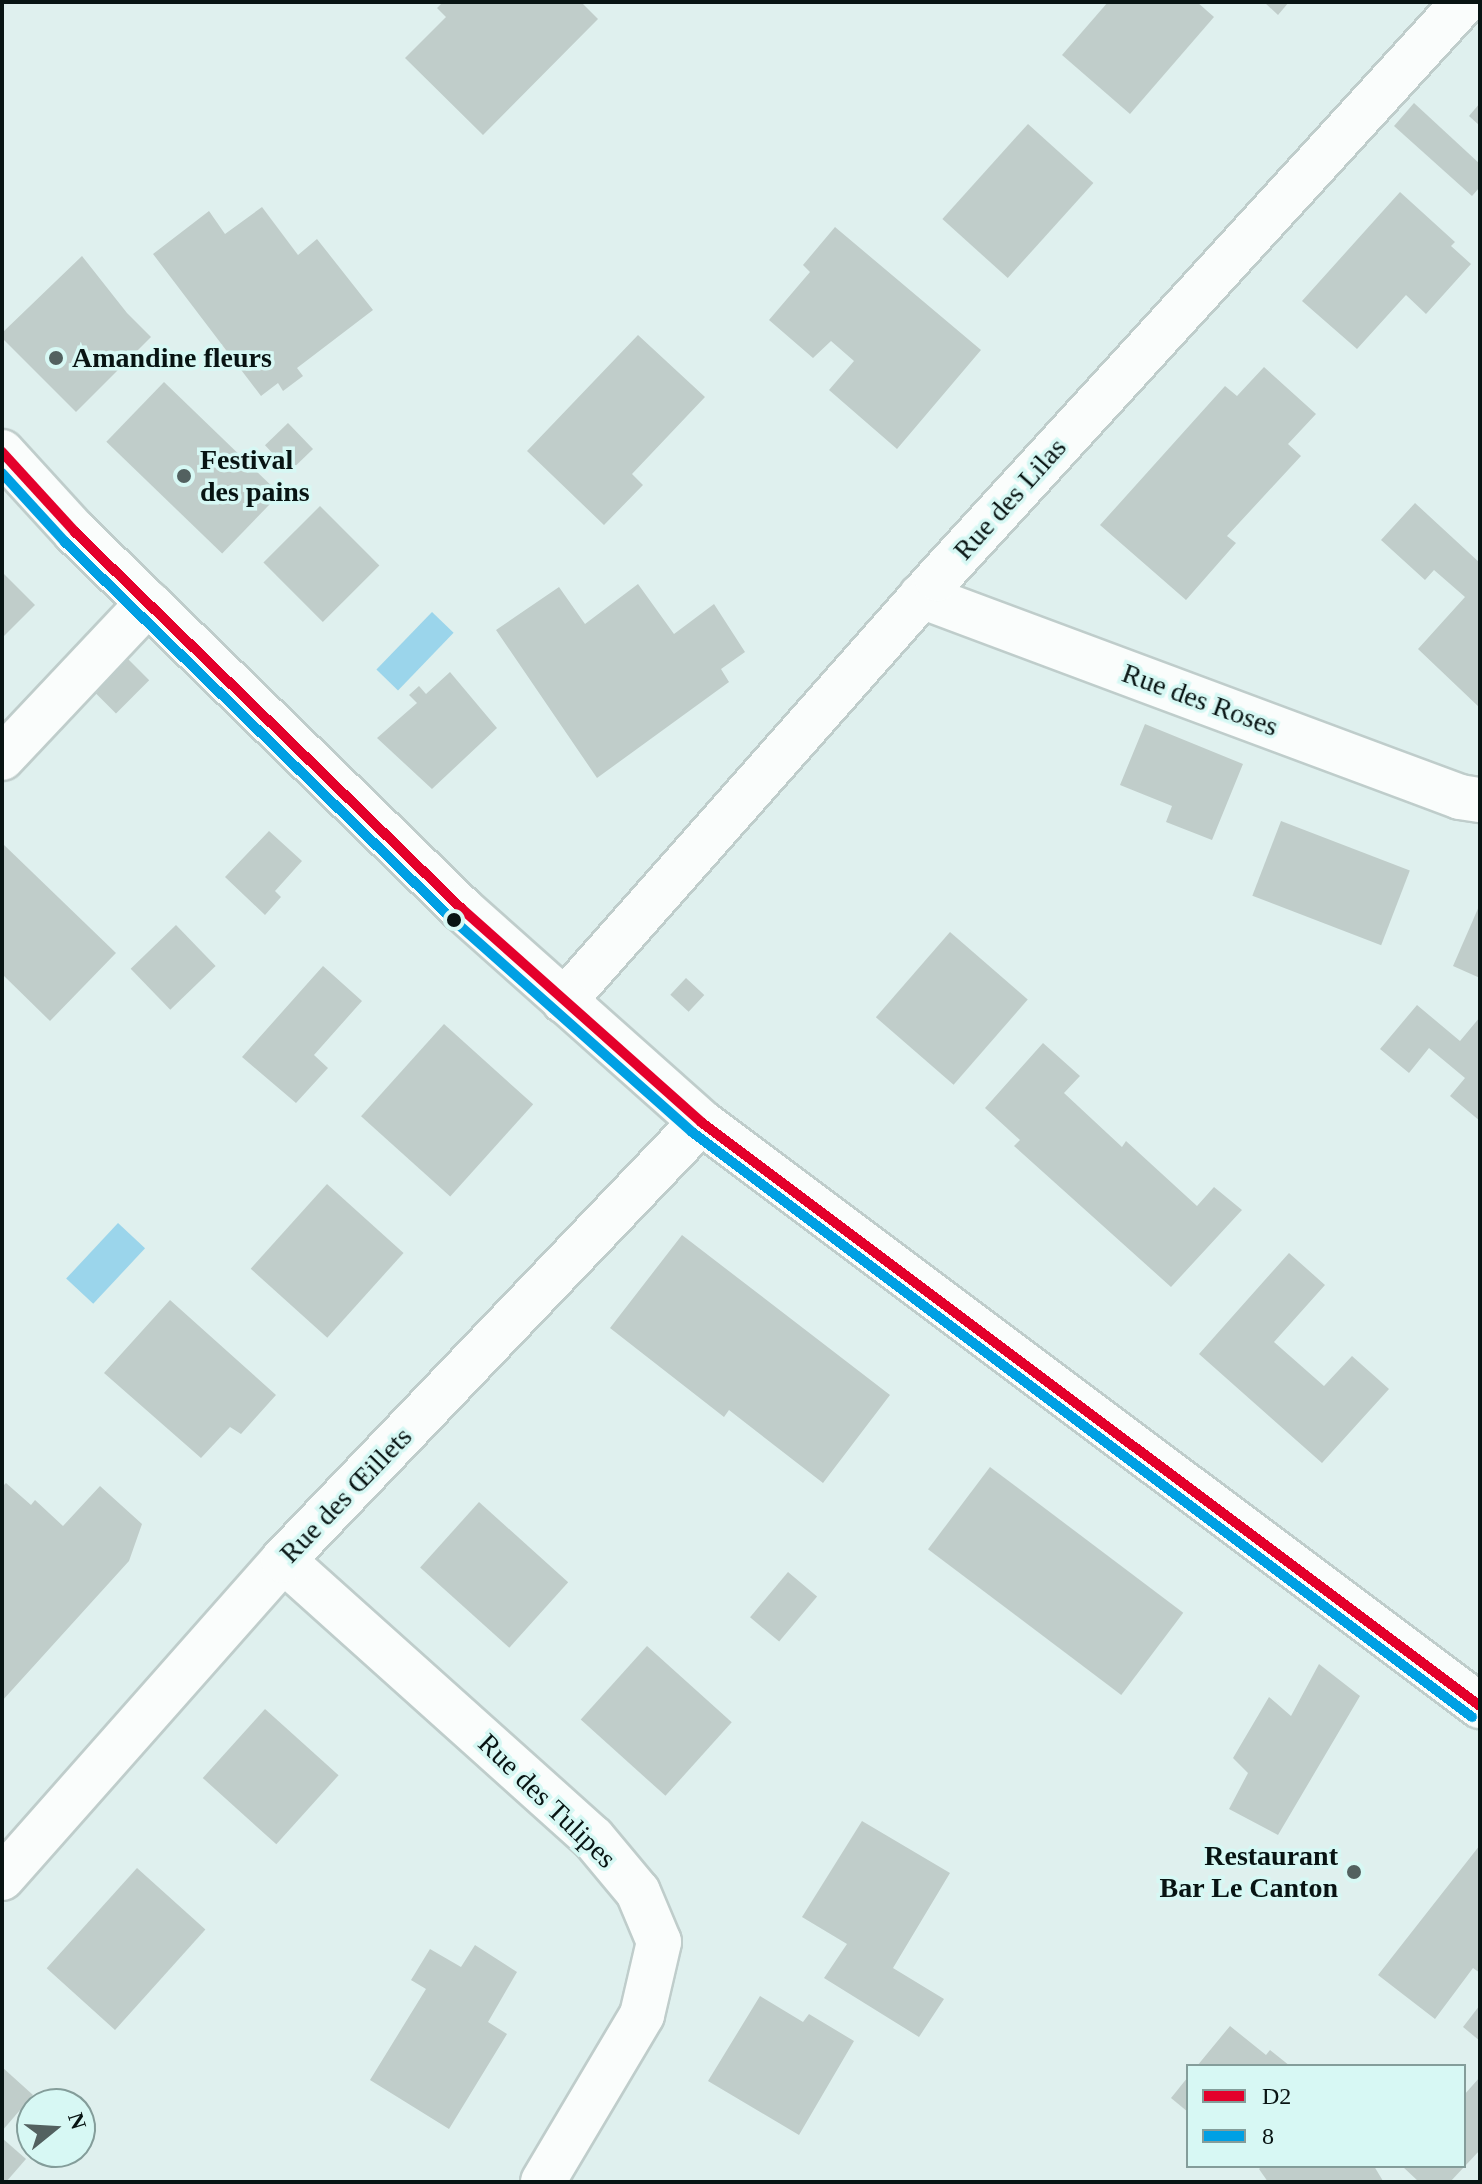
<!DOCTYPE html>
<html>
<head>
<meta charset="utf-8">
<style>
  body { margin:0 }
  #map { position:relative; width:1482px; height:2184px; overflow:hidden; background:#dff0ee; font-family:"Times New Roman",serif }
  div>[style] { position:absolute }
  .water>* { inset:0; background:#9bd5eb; transform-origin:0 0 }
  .building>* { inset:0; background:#c0cdca; transform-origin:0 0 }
  .roads { filter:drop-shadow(2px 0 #bfcdcb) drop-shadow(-2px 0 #bfcdcb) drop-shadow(0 2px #bfcdcb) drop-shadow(0 -2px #bfcdcb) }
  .minor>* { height:44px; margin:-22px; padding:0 22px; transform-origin:22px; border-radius:22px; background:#fafdfc }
  .tertiary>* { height:44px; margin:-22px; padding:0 22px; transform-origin:22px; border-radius:22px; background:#fafdfc }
  .bus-1>* { height:10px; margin:-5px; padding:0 5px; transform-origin:5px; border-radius:5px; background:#e4002b }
  .bus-2>* { height:10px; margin:-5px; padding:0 5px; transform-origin:5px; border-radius:5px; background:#00a0e4 }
  .dots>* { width:22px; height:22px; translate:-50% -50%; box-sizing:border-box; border:4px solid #d7f8f4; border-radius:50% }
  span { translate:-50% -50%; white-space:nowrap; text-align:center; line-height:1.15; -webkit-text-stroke:7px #d7f8f4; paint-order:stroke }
  .poi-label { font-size:28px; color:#081413; font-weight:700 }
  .left { translate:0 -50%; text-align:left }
  .right { translate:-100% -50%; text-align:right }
  .street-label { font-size:28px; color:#081413 }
  .frame { position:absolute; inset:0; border:4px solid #081413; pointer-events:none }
  .legend { position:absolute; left:1186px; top:2064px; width:280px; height:104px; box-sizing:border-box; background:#d7f8f4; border:2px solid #849d9a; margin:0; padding:10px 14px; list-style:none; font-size:24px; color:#081413 }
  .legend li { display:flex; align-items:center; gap:16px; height:40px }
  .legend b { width:40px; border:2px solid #849d9a }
  .north { position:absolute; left:16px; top:2088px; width:80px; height:80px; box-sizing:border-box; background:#d7f8f4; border:2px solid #849d9a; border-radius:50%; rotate:72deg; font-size:22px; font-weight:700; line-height:32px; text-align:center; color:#081413 }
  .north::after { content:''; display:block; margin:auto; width:28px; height:36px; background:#536160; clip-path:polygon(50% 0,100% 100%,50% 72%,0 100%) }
</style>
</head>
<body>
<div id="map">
  <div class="water">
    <div style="left:432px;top:612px;width:30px;height:80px;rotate:44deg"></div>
    <div style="left:118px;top:1223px;width:37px;height:76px;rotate:43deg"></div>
  </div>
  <div class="building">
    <div style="clip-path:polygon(443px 2px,581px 2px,598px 19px,483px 135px,405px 58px,446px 17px,437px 8px)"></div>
    <div style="clip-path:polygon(1108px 2px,1197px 2px,1214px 17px,1130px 114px,1062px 55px)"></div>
    <div style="clip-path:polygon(1264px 2px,1289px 2px,1278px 15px)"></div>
    <div style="clip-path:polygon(1414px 103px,1480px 164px,1480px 187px,1472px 196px,1394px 126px)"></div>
    <div style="clip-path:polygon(1480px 103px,1480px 126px,1469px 116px)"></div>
    <div style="left:1028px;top:124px;width:88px;height:128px;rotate:42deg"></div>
    <div style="clip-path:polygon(1400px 192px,1455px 242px,1451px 246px,1471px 264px,1426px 314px,1406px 295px,1357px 349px,1302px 301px)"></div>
    <div style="clip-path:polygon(262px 207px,298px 255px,317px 239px,373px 310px,297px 368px,303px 376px,283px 391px,278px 383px,261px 396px,153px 254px,209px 211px,225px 234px)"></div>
    <div style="clip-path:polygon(835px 227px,981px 350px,897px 449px,829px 390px,854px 361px,831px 341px,813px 358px,769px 320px,810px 272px,803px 265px)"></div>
    <div style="clip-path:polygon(82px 256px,127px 313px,151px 337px,76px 412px,2px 338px,2px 333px)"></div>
    <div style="clip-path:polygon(638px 335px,705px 397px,632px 474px,643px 485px,604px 525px,527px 451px)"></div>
    <div style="clip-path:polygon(1264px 367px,1316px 414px,1288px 444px,1301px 456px,1227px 536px,1236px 543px,1186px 600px,1100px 525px,1225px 386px,1237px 396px)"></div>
    <div style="left:164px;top:382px;width:161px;height:83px;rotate:44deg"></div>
    <div style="left:288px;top:423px;width:36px;height:32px;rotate:46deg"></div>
    <div style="clip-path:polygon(1415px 503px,1480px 563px,1480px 708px,1418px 649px,1465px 597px,1434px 570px,1425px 580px,1381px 540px)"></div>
    <div style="left:320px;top:506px;width:84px;height:80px;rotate:45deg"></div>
    <div style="clip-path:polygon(2px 572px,35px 605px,2px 638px)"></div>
    <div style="clip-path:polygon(638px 584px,674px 634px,714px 604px,745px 652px,721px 669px,729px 682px,597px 778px,496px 630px,559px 587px,585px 624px)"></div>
    <div style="left:128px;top:659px;width:30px;height:47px;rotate:45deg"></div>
    <div style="clip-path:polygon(450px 672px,497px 728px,432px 789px,377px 738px,417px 703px,409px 695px,419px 686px,426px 694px)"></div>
    <div style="clip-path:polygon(1145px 724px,1243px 764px,1212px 840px,1166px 822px,1172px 806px,1120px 785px)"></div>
    <div style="left:1281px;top:821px;width:138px;height:80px;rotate:21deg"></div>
    <div style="clip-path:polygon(269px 831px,302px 861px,275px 891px,281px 897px,265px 915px,225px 877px)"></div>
    <div style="clip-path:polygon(2px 843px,116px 953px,50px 1021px,2px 974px)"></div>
    <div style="clip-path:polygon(1480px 904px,1480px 978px,1453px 966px)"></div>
    <div style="left:176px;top:925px;width:57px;height:63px;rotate:46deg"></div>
    <div style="left:950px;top:932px;width:103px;height:113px;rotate:41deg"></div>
    <div style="clip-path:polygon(323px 966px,362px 1001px,314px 1055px,328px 1068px,296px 1103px,242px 1057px)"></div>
    <div style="left:686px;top:978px;width:25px;height:23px;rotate:43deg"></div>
    <div style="clip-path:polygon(1417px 1005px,1460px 1041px,1480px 1017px,1480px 1121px,1450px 1096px,1465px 1078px,1429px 1048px,1409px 1073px,1380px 1049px)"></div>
    <div style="left:444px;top:1024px;width:120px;height:124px;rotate:42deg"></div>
    <div style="clip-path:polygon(1043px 1043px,1080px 1076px,1064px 1093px,1122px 1147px,1126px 1141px,1197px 1206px,1214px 1187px,1242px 1210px,1171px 1287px,1014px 1146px,1020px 1140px,985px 1108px)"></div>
    <div style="left:327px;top:1184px;width:103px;height:114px;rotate:42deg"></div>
    <div style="clip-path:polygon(682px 1235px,890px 1395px,823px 1483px,729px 1410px,724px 1417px,610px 1328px)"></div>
    <div style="clip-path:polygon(1289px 1253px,1325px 1285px,1274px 1342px,1324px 1386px,1352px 1356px,1389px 1389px,1322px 1463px,1199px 1354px)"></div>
    <div style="clip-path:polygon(170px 1300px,276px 1395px,241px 1434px,230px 1427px,201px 1458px,104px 1373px)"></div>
    <div style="left:990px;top:1467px;width:242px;height:103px;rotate:37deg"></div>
    <div style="clip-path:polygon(6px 1483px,31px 1505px,35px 1500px,63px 1526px,100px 1486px,142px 1524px,129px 1561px,2px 1701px,2px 1487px)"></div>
    <div style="left:479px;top:1502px;width:120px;height:88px;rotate:42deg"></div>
    <div style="left:788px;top:1572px;width:38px;height:59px;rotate:40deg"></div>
    <div style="left:647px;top:1646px;width:114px;height:99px;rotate:42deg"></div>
    <div style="clip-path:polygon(1319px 1664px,1360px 1696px,1278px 1835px,1229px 1809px,1248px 1773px,1233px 1758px,1269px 1697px,1291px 1716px)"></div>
    <div style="left:265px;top:1709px;width:99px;height:93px;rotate:42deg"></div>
    <div style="clip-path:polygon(862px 1821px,950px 1873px,893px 1968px,944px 1999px,919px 2037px,824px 1978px,847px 1944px,802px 1917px)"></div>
    <div style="clip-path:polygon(1480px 1845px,1480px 1973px,1473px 1968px,1435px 2019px,1378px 1975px)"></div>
    <div style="left:137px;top:1868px;width:92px;height:135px;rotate:42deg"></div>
    <div style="clip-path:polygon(475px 1945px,517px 1972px,488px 2022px,507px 2034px,449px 2129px,370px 2080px,426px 1989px,411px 1980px,430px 1949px,461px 1967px)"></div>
    <div style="clip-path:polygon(760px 1996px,803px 2022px,809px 2014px,854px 2041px,799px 2135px,708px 2081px)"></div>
    <div style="clip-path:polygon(1480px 2005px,1480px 2041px,1463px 2027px)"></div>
    <div style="clip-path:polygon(1230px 2026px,1266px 2055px,1270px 2050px,1290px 2066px,1197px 2066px)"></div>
    <div style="clip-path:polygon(2px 2067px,33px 2095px,2px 2131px)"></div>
    <div style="clip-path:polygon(1188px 2077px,1188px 2112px,1171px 2098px)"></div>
    <div style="clip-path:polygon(1480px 2077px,1480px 2150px,1450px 2182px,1419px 2182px,1402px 2166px,1464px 2166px,1464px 2095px)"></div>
    <div style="clip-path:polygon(2px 2138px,26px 2159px,6px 2182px,2px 2182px)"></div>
    <div style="clip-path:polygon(1262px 2166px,1374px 2166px,1383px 2181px,1268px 2182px,1259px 2169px)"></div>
  </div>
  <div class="roads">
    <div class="minor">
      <div style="left:921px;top:596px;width:575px;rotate:20.45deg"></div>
      <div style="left:1460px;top:797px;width:20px;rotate:9deg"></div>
      <div style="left:2px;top:758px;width:213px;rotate:-46.7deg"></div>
      <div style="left:564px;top:1001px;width:563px;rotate:-48.53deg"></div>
      <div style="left:937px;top:579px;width:781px;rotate:-47.59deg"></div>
      <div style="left:283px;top:1560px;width:416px;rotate:41.9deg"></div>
      <div style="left:593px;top:1838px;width:70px;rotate:50.2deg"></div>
      <div style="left:638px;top:1892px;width:54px;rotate:67.2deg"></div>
      <div style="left:659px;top:1942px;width:75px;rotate:103.1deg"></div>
      <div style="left:642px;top:2015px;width:194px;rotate:120.7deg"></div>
      <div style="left:2px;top:1878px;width:424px;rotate:-48.5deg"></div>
      <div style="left:283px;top:1560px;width:605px;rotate:-46.34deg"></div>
    </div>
    <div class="tertiary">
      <div style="left:2px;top:452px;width:108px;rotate:47.6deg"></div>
      <div style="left:75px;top:532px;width:539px;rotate:44.25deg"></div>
      <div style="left:461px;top:908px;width:322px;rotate:41.7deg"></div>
      <div style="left:701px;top:1122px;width:974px;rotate:36.86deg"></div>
    </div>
  </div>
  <div class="bus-1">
    <div style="left:2px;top:452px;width:108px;rotate:47.6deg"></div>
    <div style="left:75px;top:532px;width:539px;rotate:44.25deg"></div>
    <div style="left:461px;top:908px;width:322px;rotate:41.7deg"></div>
    <div style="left:701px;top:1122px;width:974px;rotate:36.86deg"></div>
  </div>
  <div class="bus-2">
    <div style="left:2px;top:473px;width:93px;rotate:47.6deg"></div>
    <div style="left:65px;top:542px;width:539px;rotate:44.25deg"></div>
    <div style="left:451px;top:918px;width:322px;rotate:41.6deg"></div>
    <div style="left:692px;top:1132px;width:975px;rotate:36.87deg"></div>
  </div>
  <div class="dots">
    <div style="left:56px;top:358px;background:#536160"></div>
    <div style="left:184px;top:476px;background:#536160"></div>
    <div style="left:454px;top:920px;background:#081413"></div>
    <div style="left:1354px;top:1872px;background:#536160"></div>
  </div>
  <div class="poi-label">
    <span class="left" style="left:72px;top:358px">Amandine fleurs</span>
    <span class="left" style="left:200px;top:476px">Festival<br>des pains</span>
    <span class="right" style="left:1338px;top:1872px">Restaurant<br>Bar Le Canton</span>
  </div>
  <div class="street-label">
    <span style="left:1010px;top:499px;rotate:-48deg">Rue des Lilas</span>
    <span style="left:1200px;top:700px;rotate:20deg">Rue des Roses</span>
    <span style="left:346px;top:1495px;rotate:-46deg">Rue des Œillets</span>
    <span style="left:547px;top:1801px;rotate:44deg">Rue des Tulipes</span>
  </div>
  <div class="frame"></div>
  <ul class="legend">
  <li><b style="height:10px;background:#e4002b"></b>D2</li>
  <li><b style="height:10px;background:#00a0e4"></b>8</li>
  </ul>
  <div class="north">N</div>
</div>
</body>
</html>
